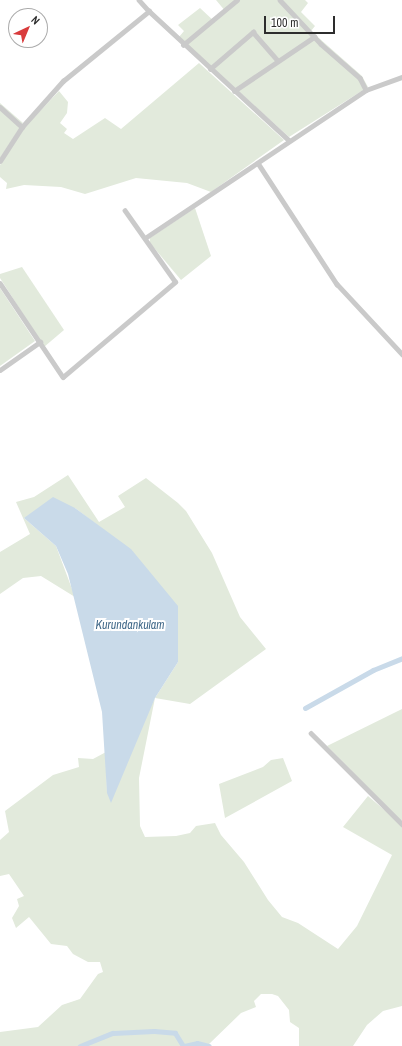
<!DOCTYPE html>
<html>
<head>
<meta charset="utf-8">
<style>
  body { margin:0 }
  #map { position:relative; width:402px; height:1046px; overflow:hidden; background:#fff; font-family:"Archivo Narrow",sans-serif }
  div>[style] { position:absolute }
  .green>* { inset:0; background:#e2eadc }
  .water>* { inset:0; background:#c9dae9 }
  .canal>* { height:5px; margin:-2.5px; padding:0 2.5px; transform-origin:2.5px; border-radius:2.5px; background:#c9dae9 }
  .minor>* { height:4.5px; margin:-2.25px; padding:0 2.25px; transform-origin:2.25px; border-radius:2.25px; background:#cacaca }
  span { translate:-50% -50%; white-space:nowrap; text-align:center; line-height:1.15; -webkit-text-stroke:4px #fff; paint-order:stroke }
  .water-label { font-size:12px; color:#416989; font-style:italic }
  .north { position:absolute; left:8px; top:8px; width:40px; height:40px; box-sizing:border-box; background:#fff; border:1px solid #ababab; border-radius:50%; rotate:44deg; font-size:11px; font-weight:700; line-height:16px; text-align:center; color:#2d2d2d }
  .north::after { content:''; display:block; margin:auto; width:14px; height:18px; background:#d93b3c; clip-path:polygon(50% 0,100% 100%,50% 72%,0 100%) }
  .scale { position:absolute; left:264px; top:16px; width:71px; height:18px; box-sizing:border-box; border:2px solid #2d2d2d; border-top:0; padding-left:5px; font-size:12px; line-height:14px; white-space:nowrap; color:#2d2d2d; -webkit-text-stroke:3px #fff; paint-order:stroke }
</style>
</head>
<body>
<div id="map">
  <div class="green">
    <div style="clip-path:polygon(216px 0,305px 0,308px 3px,301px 12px,315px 26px,311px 31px,362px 76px,368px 87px,289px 137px,179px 37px,184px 31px,178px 25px,200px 8px,215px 22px,226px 12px)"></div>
    <div style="clip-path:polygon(199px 63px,284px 140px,211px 192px,187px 183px,136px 178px,85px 194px,61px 187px,24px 185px,6px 189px,7px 183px,0 177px,0 165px,24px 128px,59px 91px,68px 102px,67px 113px,60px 123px,67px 129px,64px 133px,73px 139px,105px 118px,121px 129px)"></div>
    <div style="clip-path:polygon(0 103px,23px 123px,0 158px)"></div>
    <div style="clip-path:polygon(195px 208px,211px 256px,181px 280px,150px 243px,150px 238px)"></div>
    <div style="clip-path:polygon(22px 267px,64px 330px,44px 347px,0 278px,0 274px)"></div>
    <div style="clip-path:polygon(0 288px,35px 341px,0 366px)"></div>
    <div style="clip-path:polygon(68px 475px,99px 522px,125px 507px,118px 496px,146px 478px,178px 503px,186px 511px,212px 553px,240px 617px,266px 649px,190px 704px,155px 698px,139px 778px,140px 826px,145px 837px,176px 836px,190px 833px,196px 826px,215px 823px,221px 835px,244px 862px,268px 900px,282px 917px,298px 923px,338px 949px,357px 926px,392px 855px,343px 827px,368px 796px,402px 825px,402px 1006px,383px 1011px,367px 1025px,353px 1046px,299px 1046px,299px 1028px,290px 1022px,289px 1010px,278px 996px,272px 994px,261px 994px,254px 1001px,256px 1007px,241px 1013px,207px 1046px,0 1046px,0 1032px,38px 1027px,62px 1005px,80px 999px,98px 974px,103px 972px,100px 962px,88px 962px,73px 954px,67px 946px,51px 944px,29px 917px,16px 928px,12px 918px,19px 906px,17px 899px,24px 896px,9px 874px,0 876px,0 840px,9px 832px,5px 811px,53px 775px,79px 767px,78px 758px,93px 759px,106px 752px,107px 793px,155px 698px,178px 662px,100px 527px,75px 508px,24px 518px,56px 546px,75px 597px,41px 576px,23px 578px,0 594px,0 552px,30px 534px,16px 502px,34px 497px)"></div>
    <div style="clip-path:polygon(402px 709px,402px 820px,401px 821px,327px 746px)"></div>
    <div style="clip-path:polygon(283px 758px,292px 781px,225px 818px,219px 784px,263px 767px,271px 760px)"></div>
  </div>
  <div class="water">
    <div style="clip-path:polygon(53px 497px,75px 508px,131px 549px,178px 606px,178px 662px,155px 698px,111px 803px,107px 793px,102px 712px,68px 574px,56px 546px,24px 518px)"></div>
  </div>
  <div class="canal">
    <div style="left:305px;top:708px;width:78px;rotate:-29.2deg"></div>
    <div style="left:373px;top:670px;width:31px;rotate:-22deg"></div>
    <div style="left:80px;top:1046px;width:35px;rotate:-22deg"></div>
    <div style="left:113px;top:1033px;width:41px;rotate:-2.8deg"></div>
    <div style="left:154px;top:1031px;width:21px;rotate:5deg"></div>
    <div style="left:175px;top:1033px;width:15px;rotate:58deg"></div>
    <div style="left:184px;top:1046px;width:13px;rotate:-13deg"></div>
    <div style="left:197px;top:1043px;width:12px;rotate:14deg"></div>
  </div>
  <div class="minor">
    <div style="left:139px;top:0;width:15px;rotate:48deg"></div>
    <div style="left:280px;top:0;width:60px;rotate:47deg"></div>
    <div style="left:321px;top:44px;width:52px;rotate:41.1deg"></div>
    <div style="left:360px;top:78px;width:13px;rotate:63deg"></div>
    <div style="left:183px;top:45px;width:70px;rotate:-39.8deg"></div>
    <div style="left:210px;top:69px;width:57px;rotate:-40.7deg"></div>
    <div style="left:253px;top:32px;width:38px;rotate:49deg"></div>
    <div style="left:234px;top:91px;width:97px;rotate:-34deg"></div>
    <div style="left:0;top:107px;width:30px;rotate:42deg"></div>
    <div style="left:0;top:161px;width:40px;rotate:-57.1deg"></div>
    <div style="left:22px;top:127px;width:62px;rotate:-48.3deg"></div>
    <div style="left:63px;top:81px;width:111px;rotate:-39.1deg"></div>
    <div style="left:149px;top:11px;width:190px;rotate:42.7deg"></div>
    <div style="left:258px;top:163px;width:145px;rotate:56.9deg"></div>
    <div style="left:337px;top:284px;width:96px;rotate:47.1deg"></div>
    <div style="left:145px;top:238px;width:266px;rotate:-33.8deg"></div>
    <div style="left:366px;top:90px;width:38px;rotate:-20deg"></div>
    <div style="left:0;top:283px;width:113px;rotate:56.2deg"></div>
    <div style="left:63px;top:377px;width:147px;rotate:-40.3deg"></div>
    <div style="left:175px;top:282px;width:87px;rotate:-125.2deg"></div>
    <div style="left:0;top:370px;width:49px;rotate:-35deg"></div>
    <div style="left:311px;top:733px;width:129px;rotate:45deg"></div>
  </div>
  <div class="water-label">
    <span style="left:130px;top:626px">Kurundankulam</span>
  </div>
  <div class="north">N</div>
  <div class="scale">100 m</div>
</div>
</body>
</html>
